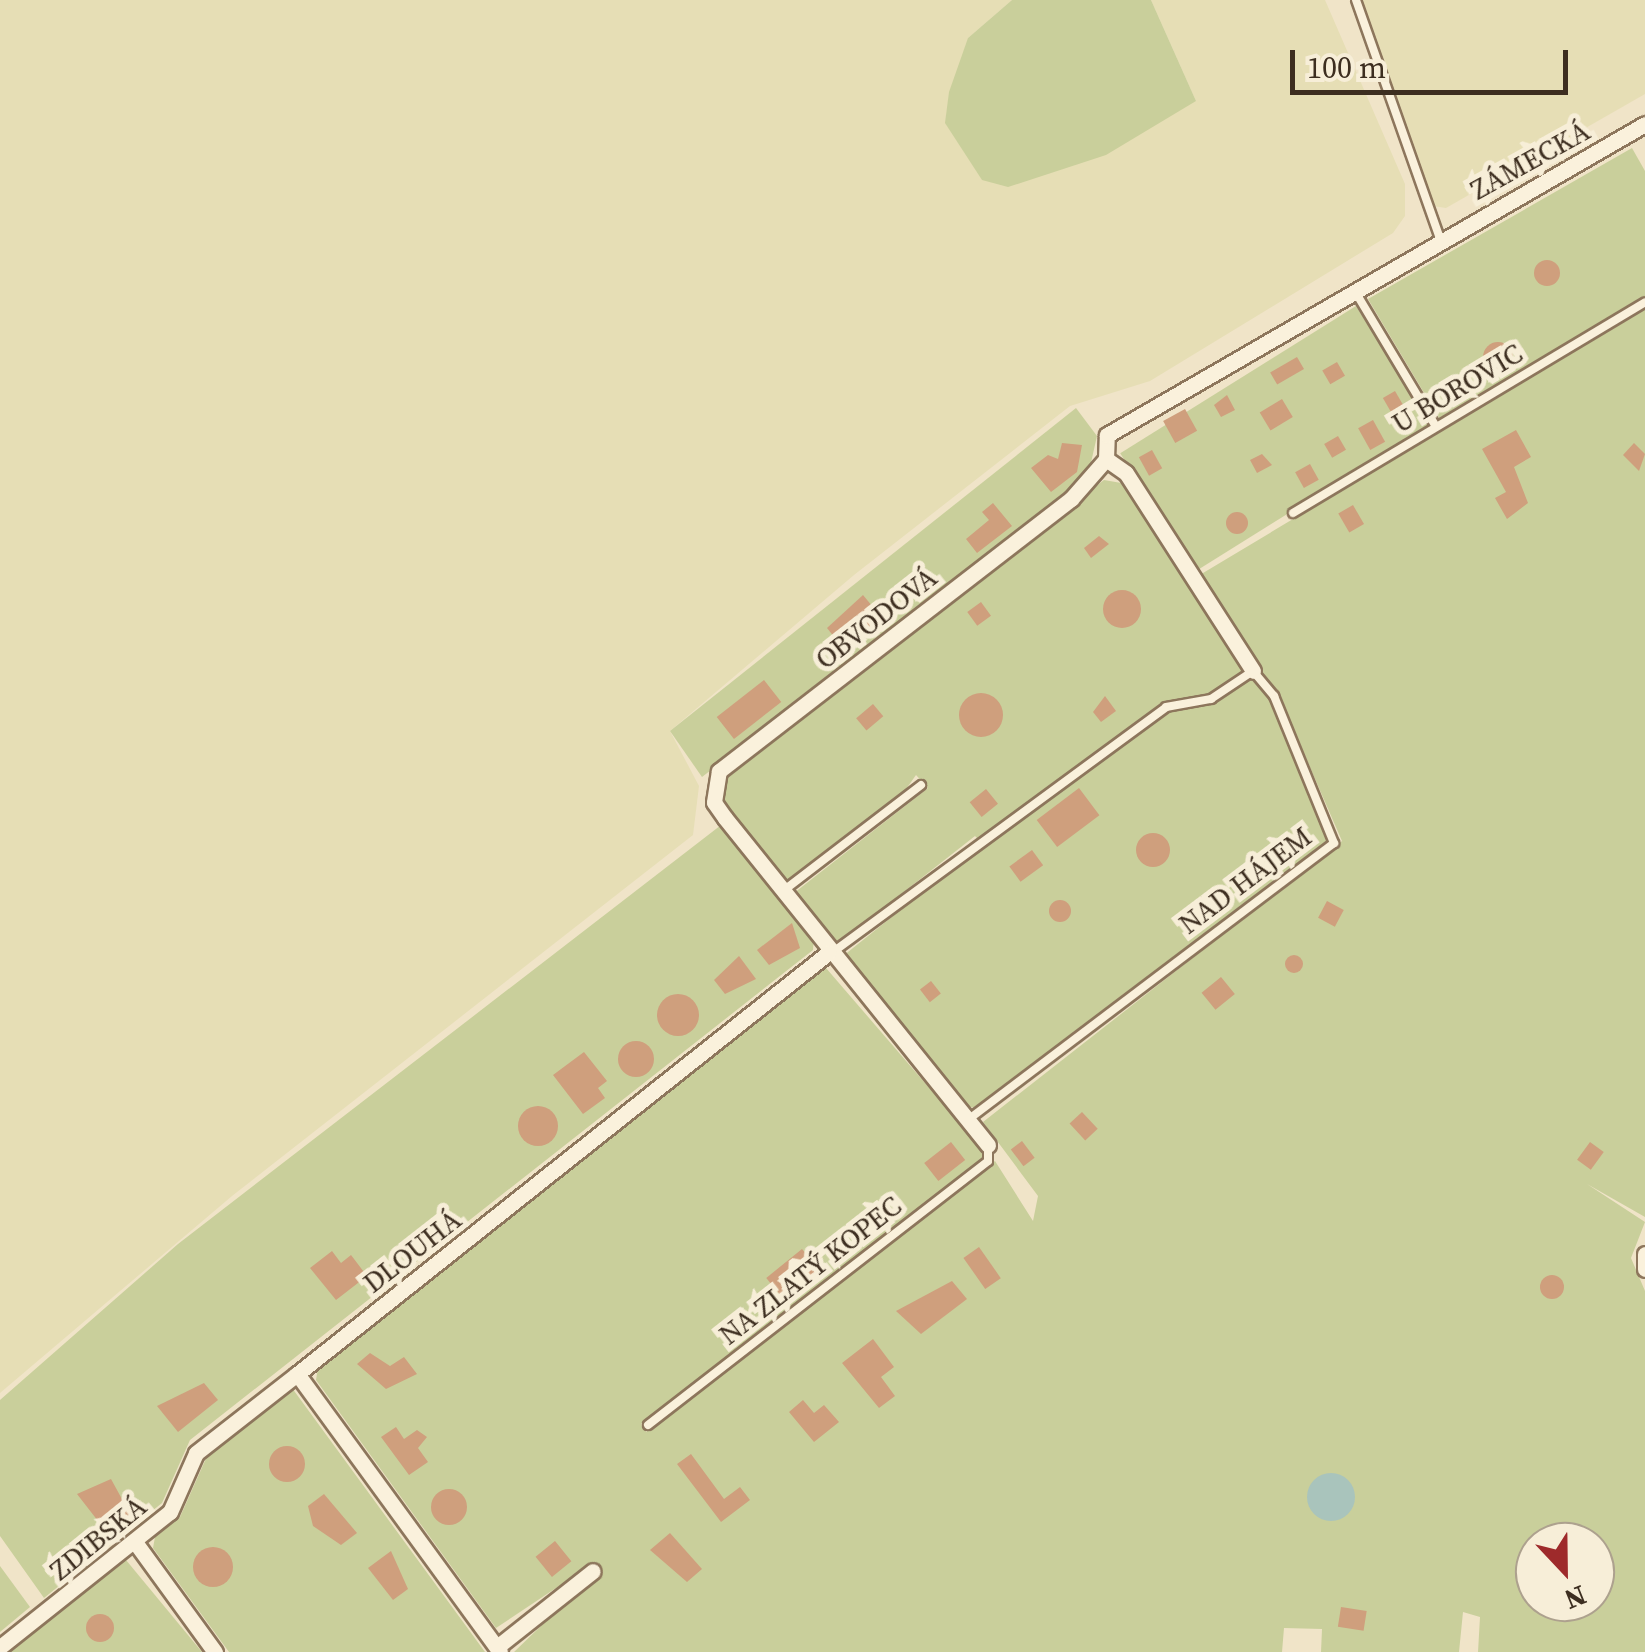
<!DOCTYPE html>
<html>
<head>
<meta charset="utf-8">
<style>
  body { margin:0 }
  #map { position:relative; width:1645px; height:1652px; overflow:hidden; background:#f0e4c8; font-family:"Source Serif 4",serif }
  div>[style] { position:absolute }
  .farmland>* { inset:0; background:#e6deb5 }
  .green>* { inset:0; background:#c9cf9b; transform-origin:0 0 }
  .water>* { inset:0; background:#a9c4bc }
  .round { border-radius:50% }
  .building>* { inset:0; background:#cf9f7d; transform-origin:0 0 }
  .roads { filter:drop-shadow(2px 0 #8d765c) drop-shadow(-2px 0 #8d765c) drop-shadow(0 2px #8d765c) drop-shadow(0 -2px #8d765c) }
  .lane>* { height:8px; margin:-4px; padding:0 4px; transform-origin:4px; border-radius:4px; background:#faf1dc }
  .street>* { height:15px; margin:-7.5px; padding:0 7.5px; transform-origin:7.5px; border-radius:7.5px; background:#faf1dc }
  span { translate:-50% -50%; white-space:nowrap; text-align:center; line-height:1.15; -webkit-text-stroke:10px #f7eed8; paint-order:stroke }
  .street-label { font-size:28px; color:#3d2e20 }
  .north { position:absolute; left:1515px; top:1522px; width:100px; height:100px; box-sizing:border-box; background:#f7eed8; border:2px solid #ada18e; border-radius:50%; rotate:158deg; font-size:28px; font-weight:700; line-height:40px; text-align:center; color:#3d2e20 }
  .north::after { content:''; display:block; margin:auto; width:35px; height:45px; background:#9e2a2b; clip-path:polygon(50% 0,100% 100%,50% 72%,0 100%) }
  .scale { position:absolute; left:1290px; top:50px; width:278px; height:45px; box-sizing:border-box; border:5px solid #3d2e20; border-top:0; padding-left:12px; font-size:30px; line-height:35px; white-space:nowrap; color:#3d2e20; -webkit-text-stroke:8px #f7eed8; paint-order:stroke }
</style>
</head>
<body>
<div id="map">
  <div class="farmland">
    <div style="clip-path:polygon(0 0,1012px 0,968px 38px,1196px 101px,1151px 0,1325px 0,1405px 184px,1405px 216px,1393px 233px,1150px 381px,1070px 406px,854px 575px,670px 731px,699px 786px,693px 835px,232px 1196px,0 1393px)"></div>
    <div style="clip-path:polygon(1357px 0,1645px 0,1645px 94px,1446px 208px,1433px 206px)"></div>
  </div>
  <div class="green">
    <div style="clip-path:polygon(1012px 0,1151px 0,1196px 101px,1106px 155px,1008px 187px,982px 180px,945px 123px,949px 92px,968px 38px)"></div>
    <div style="clip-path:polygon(1632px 148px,1645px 171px,1645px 297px,1439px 418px,1368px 299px)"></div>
    <div style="left:1356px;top:306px;width:140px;height:278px;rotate:58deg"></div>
    <div style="clip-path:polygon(evenodd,1645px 308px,1645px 1217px,1587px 1184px,1645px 1222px,1631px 1258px,1645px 1291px,1645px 1652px,1478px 1652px,1480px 1617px,1463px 1612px,1459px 1652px,1321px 1652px,1322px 1629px,1284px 1628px,1282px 1652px,514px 1652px,570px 1598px,559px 1586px,496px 1628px,316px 1380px,318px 1368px,826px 968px,987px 1155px,641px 1424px,646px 1432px,995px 1161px,1033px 1221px,1038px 1196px,983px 1122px,1342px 841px,1279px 696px,1193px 579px,1645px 308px,1535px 1542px,1595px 1542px,1595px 1602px,1535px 1602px,1535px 1542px)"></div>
    <div style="clip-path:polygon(1076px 408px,1097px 436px,1088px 476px,702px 777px,670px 731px)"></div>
    <div style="clip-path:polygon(1104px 480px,1127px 484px,1270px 701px,1334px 836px,977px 1108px,964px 1106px,843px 956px,983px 844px,975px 836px,835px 946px,794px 893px,928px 788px,916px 775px,899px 799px,786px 883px,720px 797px,723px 776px)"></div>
    <div style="clip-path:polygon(725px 822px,814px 937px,813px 950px,190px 1440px,162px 1503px,44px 1598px,0 1536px,0 1400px,178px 1244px)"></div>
    <div style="clip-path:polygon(292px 1388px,485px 1652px,229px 1652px,153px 1548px,155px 1537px,180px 1517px,208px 1454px)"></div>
    <div style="clip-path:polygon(126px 1560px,202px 1652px,9px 1652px)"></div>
    <div style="clip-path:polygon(0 1566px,30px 1607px,0 1632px)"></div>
  </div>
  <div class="water">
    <div class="round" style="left:1307px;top:1473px;width:48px;height:48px"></div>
  </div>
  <div class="building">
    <div class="round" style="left:1534px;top:260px;width:26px;height:26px"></div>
    <div class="round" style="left:1483px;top:342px;width:30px;height:30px"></div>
    <div style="left:1297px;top:357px;width:14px;height:31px;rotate:60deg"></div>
    <div style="left:1337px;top:362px;width:16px;height:17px;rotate:60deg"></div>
    <div style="left:1395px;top:391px;width:20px;height:14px;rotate:60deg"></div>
    <div style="clip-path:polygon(1227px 395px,1235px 410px,1221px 417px,1214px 405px)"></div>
    <div style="left:1282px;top:399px;width:21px;height:26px;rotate:59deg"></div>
    <div style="left:1185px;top:409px;width:25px;height:25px;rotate:61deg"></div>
    <div style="left:1373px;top:420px;width:25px;height:17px;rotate:61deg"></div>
    <div style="clip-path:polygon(1516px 430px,1531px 457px,1514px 467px,1528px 503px,1507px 519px,1495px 498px,1506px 492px,1482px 449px)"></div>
    <div style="left:1338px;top:436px;width:16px;height:16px;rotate:60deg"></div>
    <div style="clip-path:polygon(1062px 443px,1082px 445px,1077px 472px,1051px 492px,1031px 468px,1048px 455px,1058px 459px)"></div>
    <div style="clip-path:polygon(1634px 443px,1645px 454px,1639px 471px,1623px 455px)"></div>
    <div style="left:1152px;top:450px;width:21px;height:15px;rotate:61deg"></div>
    <div style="clip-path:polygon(1262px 454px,1272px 465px,1257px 473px,1250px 460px)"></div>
    <div style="left:1310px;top:464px;width:18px;height:17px;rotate:61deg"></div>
    <div style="clip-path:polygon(993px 503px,1012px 526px,977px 553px,966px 539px,989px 520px,982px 512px)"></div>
    <div style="left:1353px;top:505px;width:22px;height:17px;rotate:60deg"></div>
    <div class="round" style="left:1226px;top:512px;width:22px;height:22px"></div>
    <div style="clip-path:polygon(1099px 536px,1109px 544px,1091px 558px,1084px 548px)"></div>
    <div class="round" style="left:1103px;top:590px;width:38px;height:38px"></div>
    <div style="clip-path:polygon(863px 595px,882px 618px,843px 648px,827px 628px)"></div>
    <div style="left:981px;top:602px;width:17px;height:17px;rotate:54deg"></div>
    <div style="left:764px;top:680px;width:28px;height:60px;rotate:52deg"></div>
    <div class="round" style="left:959px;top:693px;width:44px;height:44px"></div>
    <div style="clip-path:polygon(1105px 696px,1116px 711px,1101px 722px,1093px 712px)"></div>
    <div style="left:873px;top:704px;width:16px;height:22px;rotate:50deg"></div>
    <div style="left:1079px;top:788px;width:34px;height:53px;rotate:53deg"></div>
    <div style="left:986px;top:789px;width:19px;height:21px;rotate:51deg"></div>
    <div class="round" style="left:1136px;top:833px;width:34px;height:34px"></div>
    <div style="left:1032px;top:850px;width:19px;height:28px;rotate:54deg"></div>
    <div class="round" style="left:1049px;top:900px;width:22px;height:22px"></div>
    <div style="left:1327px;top:901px;width:19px;height:19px;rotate:28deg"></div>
    <div style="clip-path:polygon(792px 923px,800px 948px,769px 965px,757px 950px)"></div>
    <div class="round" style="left:1285px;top:955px;width:18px;height:18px"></div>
    <div style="clip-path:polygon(739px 956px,756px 979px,725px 994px,714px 980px)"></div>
    <div style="left:1221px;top:977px;width:22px;height:25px;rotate:51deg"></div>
    <div style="left:931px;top:981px;width:16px;height:14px;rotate:52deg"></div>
    <div class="round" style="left:657px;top:994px;width:42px;height:42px"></div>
    <div class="round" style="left:618px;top:1041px;width:36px;height:36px"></div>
    <div style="clip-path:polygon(584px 1052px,607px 1081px,598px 1088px,605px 1098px,583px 1114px,553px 1075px)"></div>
    <div class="round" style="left:518px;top:1106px;width:40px;height:40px"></div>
    <div style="left:1082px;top:1112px;width:23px;height:17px;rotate:47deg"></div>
    <div style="left:1022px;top:1141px;width:21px;height:14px;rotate:53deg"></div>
    <div style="left:951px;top:1142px;width:23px;height:34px;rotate:52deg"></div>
    <div style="left:1590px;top:1142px;width:17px;height:22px;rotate:36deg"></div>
    <div style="left:979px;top:1247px;width:38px;height:19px;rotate:55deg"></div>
    <div style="left:802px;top:1249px;width:32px;height:46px;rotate:51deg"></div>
    <div style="clip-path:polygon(332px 1251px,341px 1263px,351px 1255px,367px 1276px,336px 1300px,310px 1268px)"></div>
    <div class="round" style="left:1540px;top:1275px;width:24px;height:24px"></div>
    <div style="clip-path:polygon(952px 1281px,967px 1299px,921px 1334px,896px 1311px)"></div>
    <div style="clip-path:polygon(873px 1339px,894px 1367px,881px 1377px,895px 1396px,879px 1408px,842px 1363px)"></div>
    <div style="clip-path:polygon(370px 1353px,390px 1366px,404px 1357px,417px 1374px,386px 1389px,357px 1364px)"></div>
    <div style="clip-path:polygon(204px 1383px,218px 1400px,178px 1432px,157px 1406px)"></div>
    <div style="clip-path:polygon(803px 1400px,814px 1413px,824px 1405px,839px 1422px,814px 1442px,789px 1412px)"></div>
    <div style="clip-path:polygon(396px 1427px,404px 1439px,417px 1430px,427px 1437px,418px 1448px,428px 1462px,409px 1475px,381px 1437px)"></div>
    <div class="round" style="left:269px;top:1446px;width:36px;height:36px"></div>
    <div style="clip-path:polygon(691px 1454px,724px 1499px,740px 1487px,750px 1500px,721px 1522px,677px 1464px)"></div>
    <div style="clip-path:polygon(111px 1479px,134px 1521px,121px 1531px,111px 1511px,98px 1521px,77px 1494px)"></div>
    <div class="round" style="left:431px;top:1489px;width:36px;height:36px"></div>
    <div style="clip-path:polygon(324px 1494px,357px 1533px,341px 1545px,313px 1526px,308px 1506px)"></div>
    <div style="clip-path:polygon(670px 1533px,702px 1569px,687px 1582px,650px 1550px)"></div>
    <div style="left:555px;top:1541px;width:26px;height:25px;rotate:51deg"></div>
    <div class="round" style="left:193px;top:1547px;width:40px;height:40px"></div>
    <div style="clip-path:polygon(391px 1551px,408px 1589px,393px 1600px,368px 1568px)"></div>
    <div style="left:1341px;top:1607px;width:26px;height:20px;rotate:9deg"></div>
    <div class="round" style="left:86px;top:1614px;width:28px;height:28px"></div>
  </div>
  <div class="roads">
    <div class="lane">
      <div style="left:1356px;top:0;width:253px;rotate:70.6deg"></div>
      <div style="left:1356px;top:293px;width:154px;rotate:59.1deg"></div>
      <div style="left:1293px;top:513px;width:410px;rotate:-30.9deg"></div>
      <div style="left:783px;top:891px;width:174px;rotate:-37.5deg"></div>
      <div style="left:833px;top:952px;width:413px;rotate:-36.3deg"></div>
      <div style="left:1166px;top:707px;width:46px;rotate:-10.1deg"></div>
      <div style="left:1211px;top:699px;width:50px;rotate:-33.7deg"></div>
      <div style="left:1253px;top:671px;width:33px;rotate:50deg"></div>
      <div style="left:1274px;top:696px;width:159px;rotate:67.8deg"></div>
      <div style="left:1334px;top:843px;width:460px;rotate:142.9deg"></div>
      <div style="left:648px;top:1425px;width:430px;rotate:-37.8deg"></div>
      <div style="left:988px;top:1161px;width:16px;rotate:-90deg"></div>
    </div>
    <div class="street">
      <div style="left:1106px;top:459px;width:24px;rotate:35deg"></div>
      <div style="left:1126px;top:473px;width:235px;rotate:57.3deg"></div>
      <div style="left:988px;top:1145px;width:420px;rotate:-128.8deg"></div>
      <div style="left:725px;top:818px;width:19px;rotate:-125deg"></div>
      <div style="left:714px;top:802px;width:31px;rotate:-81deg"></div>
      <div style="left:719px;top:771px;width:445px;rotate:-37.7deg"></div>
      <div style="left:1071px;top:499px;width:53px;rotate:-48.8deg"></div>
      <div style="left:1106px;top:459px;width:24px;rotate:-88deg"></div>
      <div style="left:1107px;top:435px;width:621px;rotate:-30.03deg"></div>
      <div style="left:1645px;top:1254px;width:15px;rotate:90deg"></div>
      <div style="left:135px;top:1542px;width:136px;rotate:54deg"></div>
      <div style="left:0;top:1647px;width:217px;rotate:-38.5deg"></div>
      <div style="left:170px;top:1512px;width:64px;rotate:-66.2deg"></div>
      <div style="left:196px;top:1453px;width:128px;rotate:-38deg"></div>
      <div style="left:497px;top:1647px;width:122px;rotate:-38.4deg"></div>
      <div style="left:500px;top:1652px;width:344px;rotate:-126.1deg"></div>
      <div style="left:297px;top:1374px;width:678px;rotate:-38.41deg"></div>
    </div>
  </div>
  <div class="street-label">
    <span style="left:1530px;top:160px;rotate:-29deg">ZÁMECKÁ</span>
    <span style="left:1457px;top:388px;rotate:-31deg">U BOROVIC</span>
    <span style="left:876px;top:618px;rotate:-38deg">OBVODOVÁ</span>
    <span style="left:1245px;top:880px;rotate:-37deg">NAD HÁJEM</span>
    <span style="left:412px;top:1251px;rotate:-38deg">DLOUHÁ</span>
    <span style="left:810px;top:1270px;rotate:-38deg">NA ZLATÝ KOPEC</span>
    <span style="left:98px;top:1538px;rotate:-39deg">ZDIBSKÁ</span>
  </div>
  <div class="north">N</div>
  <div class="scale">100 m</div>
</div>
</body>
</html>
